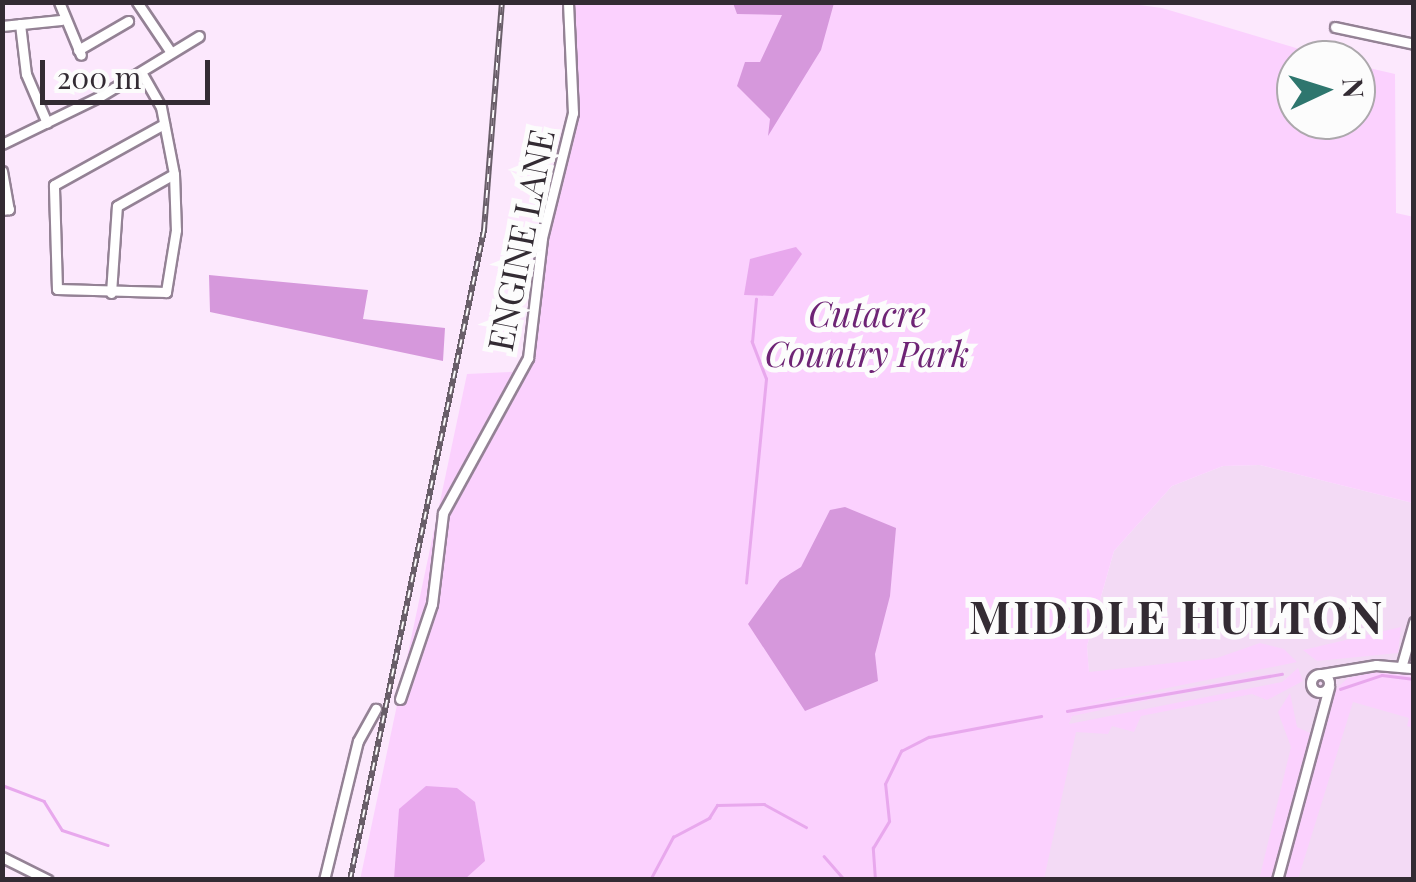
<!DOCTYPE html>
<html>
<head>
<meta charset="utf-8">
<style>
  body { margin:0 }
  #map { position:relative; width:1416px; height:882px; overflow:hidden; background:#fce8fd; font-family:"Playfair Display",serif }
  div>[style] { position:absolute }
  .built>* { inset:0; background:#f3daf5 }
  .green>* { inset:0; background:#fbd1fe }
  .forest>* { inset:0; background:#d698dc }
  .water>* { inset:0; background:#e8a8ed }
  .stream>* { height:2.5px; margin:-1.25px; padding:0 1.25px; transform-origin:1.25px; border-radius:1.25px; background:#e8a8ed }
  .roads { filter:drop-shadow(2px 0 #948295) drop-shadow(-2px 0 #948295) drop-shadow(0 2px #948295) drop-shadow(0 -2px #948295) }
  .minor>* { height:9px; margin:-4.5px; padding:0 4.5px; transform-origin:4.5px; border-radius:4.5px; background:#fff }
  .minor>.ring { margin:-4.5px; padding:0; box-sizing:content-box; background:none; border:9px solid #fff; border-radius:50% }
  .rail>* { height:6px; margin-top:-3px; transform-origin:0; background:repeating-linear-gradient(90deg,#fcfcfc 0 8px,#695e69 0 16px); box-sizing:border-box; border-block:2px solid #695e69 }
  span { translate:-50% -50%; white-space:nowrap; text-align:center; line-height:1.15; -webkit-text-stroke:10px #fcfcfc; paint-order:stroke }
  .street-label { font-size:35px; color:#332b33 }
  .park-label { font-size:35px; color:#6e2475; font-style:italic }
  .district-label { font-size:45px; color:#332b33; font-weight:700; letter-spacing:2.5px }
  .frame { position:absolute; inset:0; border:5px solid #332b33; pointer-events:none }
  .north { position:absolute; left:1276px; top:40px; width:100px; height:100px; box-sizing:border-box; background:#fcfcfc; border:2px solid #aca8ac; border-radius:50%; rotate:86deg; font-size:28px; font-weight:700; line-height:40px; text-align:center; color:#332b33 }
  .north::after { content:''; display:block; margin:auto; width:35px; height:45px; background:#2e766e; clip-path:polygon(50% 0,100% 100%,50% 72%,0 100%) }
  .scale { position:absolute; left:40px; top:60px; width:170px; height:45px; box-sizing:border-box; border:5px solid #332b33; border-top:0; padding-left:12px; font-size:30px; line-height:35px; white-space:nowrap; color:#332b33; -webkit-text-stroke:8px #fcfcfc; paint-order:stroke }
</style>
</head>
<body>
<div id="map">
  <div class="built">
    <div style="clip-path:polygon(1260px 465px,1413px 503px,1413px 879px,1026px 880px,1068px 725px,1089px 675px,1087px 646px,1114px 551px,1172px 486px,1223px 466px)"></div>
  </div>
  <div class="green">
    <div style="clip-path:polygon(1117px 2px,1162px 8px,1336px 60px,1296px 60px,1296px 120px,1356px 120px,1356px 65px,1395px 74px,1396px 213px,1414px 217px,1413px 503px,1260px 465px,1223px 466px,1172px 486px,1114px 551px,1087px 646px,1089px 672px,1217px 658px,1260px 643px,1284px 649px,1297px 662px,1077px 706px,1288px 671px,1072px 716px,1069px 724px,1282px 682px,1298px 668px,1303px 681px,1267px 700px,1252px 694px,1141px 716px,1134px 732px,1112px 726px,1108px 734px,1076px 732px,1044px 879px,360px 880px,467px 374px,528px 371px,532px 361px,549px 228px,577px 124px,570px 3px)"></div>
    <div style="clip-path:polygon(1401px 627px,1398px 653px,1317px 661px,1303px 650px)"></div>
    <div style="clip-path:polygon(1386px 670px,1413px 676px,1413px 728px,1407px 726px,1409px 718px,1353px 702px,1298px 879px,1284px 880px,1335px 690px,1348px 678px)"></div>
    <div style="clip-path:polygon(1290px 693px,1297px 727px,1314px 735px,1272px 879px,1259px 880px,1291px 747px,1278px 712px)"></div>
  </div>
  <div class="forest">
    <div style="clip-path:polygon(733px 3px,834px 3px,821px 50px,768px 136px,770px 119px,737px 86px,745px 62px,760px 62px,782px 15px,737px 14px)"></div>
    <div style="clip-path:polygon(209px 275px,368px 290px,363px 319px,445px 328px,443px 361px,210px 312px)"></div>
    <div style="clip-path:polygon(845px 507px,896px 528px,890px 596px,875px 654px,878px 681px,805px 711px,748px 624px,780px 580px,801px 567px,830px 510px)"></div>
  </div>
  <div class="water">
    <div style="clip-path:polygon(796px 247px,802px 254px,773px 296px,744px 295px,750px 259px)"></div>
    <div style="clip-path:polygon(426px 786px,457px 788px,475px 802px,485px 861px,465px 879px,394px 879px,399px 809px)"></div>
  </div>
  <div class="stream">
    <div style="left:746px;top:583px;width:205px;rotate:-84.4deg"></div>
    <div style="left:766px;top:379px;width:40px;rotate:-111deg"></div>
    <div style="left:752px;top:342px;width:43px;rotate:-84.7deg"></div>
    <div style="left:1340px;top:689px;width:44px;rotate:-18.4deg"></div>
    <div style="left:1382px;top:675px;width:32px;rotate:7deg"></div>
    <div style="left:1067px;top:711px;width:218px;rotate:-9.8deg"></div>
    <div style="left:2px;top:785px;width:45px;rotate:20.9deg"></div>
    <div style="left:44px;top:801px;width:34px;rotate:58deg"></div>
    <div style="left:62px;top:830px;width:48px;rotate:18.1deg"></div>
    <div style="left:824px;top:856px;width:32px;rotate:49deg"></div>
    <div style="left:650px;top:880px;width:49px;rotate:-61.9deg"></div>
    <div style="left:673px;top:837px;width:41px;rotate:-27.8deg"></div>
    <div style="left:709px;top:818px;width:15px;rotate:-58deg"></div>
    <div style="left:717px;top:805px;width:47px;rotate:-1.2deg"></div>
    <div style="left:764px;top:804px;width:48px;rotate:28.7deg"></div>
    <div style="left:875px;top:880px;width:32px;rotate:-94deg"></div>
    <div style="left:873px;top:848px;width:31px;rotate:-59deg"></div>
    <div style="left:889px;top:821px;width:37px;rotate:-96deg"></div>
    <div style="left:885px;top:784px;width:37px;rotate:-64deg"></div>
    <div style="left:901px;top:751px;width:31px;rotate:-27deg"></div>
    <div style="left:929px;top:737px;width:114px;rotate:-10.6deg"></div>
  </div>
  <div class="roads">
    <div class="minor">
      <div style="left:59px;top:2px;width:57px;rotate:67.5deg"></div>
      <div style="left:137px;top:2px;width:59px;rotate:56deg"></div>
      <div style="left:20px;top:24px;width:50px;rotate:83.2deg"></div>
      <div style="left:26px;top:74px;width:53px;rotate:66.8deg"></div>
      <div style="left:2px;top:26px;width:59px;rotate:-5.8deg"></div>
      <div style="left:1335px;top:27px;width:81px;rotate:12.1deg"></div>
      <div style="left:78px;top:50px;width:58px;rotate:-30.1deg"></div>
      <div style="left:141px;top:72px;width:40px;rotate:60.3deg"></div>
      <div style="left:161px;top:107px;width:68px;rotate:79deg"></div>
      <div style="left:174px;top:174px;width:56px;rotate:88deg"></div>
      <div style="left:176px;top:230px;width:63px;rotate:99.2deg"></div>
      <div style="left:166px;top:292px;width:109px;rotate:-178.4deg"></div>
      <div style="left:57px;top:289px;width:104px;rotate:-91.7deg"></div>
      <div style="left:54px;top:185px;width:126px;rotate:-29deg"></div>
      <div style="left:2px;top:144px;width:108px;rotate:-25.9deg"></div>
      <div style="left:99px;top:97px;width:117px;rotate:-31.4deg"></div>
      <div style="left:2px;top:171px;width:39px;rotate:80deg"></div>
      <div style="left:9px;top:209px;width:7px;rotate:172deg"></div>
      <div style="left:111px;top:293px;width:87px;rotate:-86.1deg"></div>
      <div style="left:117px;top:206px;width:65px;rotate:-29.3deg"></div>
      <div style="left:1402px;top:664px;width:44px;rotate:-74.1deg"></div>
      <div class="ring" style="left:1311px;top:674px;width:9px;height:9px"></div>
      <div style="left:1322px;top:674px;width:55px;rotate:-9.5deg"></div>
      <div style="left:1376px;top:665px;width:38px;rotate:5deg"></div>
      <div style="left:400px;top:699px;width:100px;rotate:-71.4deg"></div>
      <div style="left:432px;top:604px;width:92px;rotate:-83.1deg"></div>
      <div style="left:443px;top:513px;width:177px;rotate:-61.3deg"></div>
      <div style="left:528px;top:358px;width:121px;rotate:-83.3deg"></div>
      <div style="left:542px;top:238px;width:129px;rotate:-76.1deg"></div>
      <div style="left:573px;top:113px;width:111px;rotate:-92.6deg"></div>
      <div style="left:2px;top:857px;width:51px;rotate:26.6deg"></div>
      <div style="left:324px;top:880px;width:143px;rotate:-76.3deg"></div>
      <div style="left:358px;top:741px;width:37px;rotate:-61deg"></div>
      <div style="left:1277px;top:880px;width:200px;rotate:-74.9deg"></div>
    </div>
  </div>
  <div class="rail">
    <div style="left:350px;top:880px;width:664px;rotate:-78.35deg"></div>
    <div style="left:484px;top:230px;width:229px;rotate:-85.5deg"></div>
  </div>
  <div class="street-label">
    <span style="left:520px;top:240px;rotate:-79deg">ENGINE LANE</span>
  </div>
  <div class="park-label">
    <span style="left:867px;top:333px">Cutacre<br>Country Park</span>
  </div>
  <div class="district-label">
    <span style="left:1177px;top:616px">MIDDLE HULTON</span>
  </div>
  <div class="frame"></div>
  <div class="north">N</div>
  <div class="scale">200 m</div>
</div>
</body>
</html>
